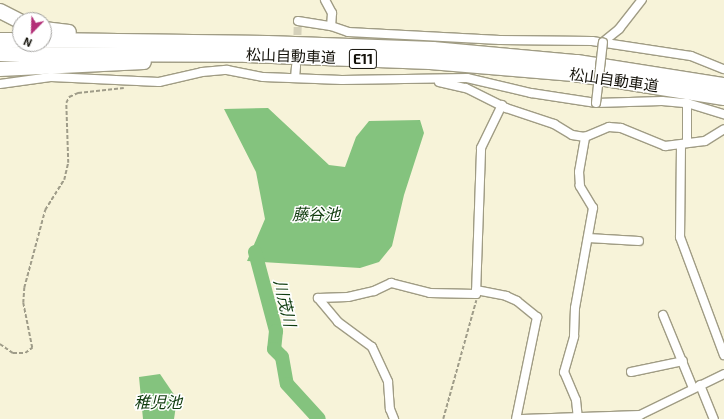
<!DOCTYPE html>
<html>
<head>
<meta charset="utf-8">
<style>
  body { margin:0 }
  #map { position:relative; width:724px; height:419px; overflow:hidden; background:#f7f3d9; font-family:"Exo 2","Noto Sans JP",sans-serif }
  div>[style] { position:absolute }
  .water>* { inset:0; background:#84c37e }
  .river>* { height:14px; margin:-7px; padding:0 7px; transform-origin:7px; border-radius:7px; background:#84c37e }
  .street-tunnel>* { height:8px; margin-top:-4px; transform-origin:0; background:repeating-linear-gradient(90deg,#d5d1ba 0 8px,transparent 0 12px) }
  .path>* { height:1.5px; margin-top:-0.75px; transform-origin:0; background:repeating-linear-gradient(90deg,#9f9c89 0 4px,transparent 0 6px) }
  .roads { filter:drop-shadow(1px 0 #a09c84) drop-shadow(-1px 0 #a09c84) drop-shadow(0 1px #a09c84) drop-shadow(0 -1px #a09c84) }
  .street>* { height:8px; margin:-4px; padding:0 4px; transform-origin:4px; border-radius:4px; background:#fff }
  .highway>* { height:14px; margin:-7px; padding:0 7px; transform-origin:7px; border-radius:7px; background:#fff }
  .bridges { filter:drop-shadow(1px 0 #a09c84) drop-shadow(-1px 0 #a09c84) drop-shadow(0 1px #a09c84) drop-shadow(0 -1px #a09c84) }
  .street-bridge>* { height:8px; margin:-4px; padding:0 4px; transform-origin:4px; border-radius:4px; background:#fff }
  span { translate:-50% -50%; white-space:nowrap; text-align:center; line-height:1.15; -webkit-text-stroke:3px #fff; paint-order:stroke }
  .shield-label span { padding:1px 3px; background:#fff; border:1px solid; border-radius:3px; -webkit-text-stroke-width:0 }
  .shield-label { font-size:14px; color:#131109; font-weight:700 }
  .street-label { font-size:15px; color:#131109 }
  .water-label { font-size:16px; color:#0f3b0d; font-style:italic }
  .north { position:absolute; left:12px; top:12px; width:40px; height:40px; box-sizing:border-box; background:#fff; border:1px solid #a1a09d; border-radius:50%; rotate:203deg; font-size:11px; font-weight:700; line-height:16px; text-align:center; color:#131109 }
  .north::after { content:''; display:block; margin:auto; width:14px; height:18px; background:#b33078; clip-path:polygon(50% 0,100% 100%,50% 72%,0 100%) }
</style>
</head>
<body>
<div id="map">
  <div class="water">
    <div style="clip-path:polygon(268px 108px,329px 165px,345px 167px,356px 137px,369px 121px,420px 120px,424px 133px,404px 195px,392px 246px,379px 262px,360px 268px,247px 261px,265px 219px,256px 172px,224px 109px)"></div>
    <div style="clip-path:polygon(160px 374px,177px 399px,174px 419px,143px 419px,139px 377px)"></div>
  </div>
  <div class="river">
    <div style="left:255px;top:252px;width:82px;rotate:75.1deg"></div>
    <div style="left:276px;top:331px;width:18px;rotate:96deg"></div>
    <div style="left:274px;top:349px;width:11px;rotate:45deg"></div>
    <div style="left:282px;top:357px;width:27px;rotate:80deg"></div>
    <div style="left:287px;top:384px;width:47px;rotate:47.6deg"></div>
  </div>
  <div class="street-tunnel">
    <div style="left:297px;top:47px;width:26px;rotate:-88deg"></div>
  </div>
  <div class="path">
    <div style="left:0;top:344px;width:16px;rotate:35deg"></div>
    <div style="left:13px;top:353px;width:12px"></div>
    <div style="left:25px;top:353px;width:9px;rotate:-36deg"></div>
    <div style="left:32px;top:348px;width:46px;rotate:-101.3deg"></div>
    <div style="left:23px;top:303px;width:15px;rotate:-86deg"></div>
    <div style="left:24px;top:288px;width:81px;rotate:-74.9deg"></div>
    <div style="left:45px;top:210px;width:36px;rotate:-58deg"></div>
    <div style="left:64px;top:180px;width:17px;rotate:-77deg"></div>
    <div style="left:68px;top:163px;width:60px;rotate:-91.9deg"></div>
    <div style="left:66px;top:103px;width:7px;rotate:-63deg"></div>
    <div style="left:69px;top:97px;width:10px;rotate:-24deg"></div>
    <div style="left:78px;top:93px;width:46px;rotate:-6.2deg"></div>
    <div style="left:443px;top:419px;width:123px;rotate:-74.4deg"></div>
  </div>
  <div class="roads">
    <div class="street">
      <div style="left:325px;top:0;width:15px;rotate:62deg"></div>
      <div style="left:332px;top:13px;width:13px;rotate:94deg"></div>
      <div style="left:298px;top:21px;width:33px;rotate:9deg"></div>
      <div style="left:331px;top:26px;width:18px;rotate:19deg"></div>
      <div style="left:348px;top:32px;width:152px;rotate:3deg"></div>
      <div style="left:500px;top:40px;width:92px;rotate:0.6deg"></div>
      <div style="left:592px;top:41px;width:100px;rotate:8.6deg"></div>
      <div style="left:691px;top:56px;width:35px;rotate:22deg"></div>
      <div style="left:603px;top:42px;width:21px;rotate:-39deg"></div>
      <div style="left:619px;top:29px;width:37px;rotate:-52deg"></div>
      <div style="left:295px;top:78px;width:12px;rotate:-85deg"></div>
      <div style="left:439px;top:82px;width:28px;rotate:13deg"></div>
      <div style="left:466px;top:88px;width:45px;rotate:26.6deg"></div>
      <div style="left:506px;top:108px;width:51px;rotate:18.4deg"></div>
      <div style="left:554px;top:124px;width:21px;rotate:31deg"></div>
      <div style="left:572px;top:135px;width:13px;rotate:9deg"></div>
      <div style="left:585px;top:137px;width:26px;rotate:-23deg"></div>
      <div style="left:609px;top:127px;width:12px;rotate:5deg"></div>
      <div style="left:621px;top:128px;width:48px;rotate:22.2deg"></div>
      <div style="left:665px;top:146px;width:40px;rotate:-7.1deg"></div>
      <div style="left:705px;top:141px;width:22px;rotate:-32deg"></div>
      <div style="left:0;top:84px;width:51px;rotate:-7.8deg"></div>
      <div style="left:51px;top:77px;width:108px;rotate:2.7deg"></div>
      <div style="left:159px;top:82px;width:44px;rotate:-13.1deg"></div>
      <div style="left:202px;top:72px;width:25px;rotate:-5deg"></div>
      <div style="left:227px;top:70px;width:37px;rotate:11deg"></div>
      <div style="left:263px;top:77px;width:79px;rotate:2.2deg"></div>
      <div style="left:342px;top:80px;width:125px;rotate:-0.9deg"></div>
      <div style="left:467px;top:78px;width:66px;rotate:13.2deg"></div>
      <div style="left:531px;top:93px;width:66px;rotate:8.7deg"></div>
      <div style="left:596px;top:103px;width:66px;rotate:-1.7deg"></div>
      <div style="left:662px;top:101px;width:25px;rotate:5deg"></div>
      <div style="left:687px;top:103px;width:39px;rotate:17deg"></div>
      <div style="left:687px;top:143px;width:40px;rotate:-90deg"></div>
      <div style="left:681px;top:145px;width:92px;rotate:90.6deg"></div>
      <div style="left:680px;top:237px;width:126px;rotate:69.6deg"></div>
      <div style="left:588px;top:238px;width:51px;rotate:3.4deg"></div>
      <div style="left:476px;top:290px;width:31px;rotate:11deg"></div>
      <div style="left:506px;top:296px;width:12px;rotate:24deg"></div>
      <div style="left:517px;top:301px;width:26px;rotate:39deg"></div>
      <div style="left:537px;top:317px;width:104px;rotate:101.6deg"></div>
      <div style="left:318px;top:298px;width:30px;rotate:-2deg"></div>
      <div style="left:348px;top:297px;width:27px;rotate:-13deg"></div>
      <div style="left:374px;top:291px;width:19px;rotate:-25deg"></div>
      <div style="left:391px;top:283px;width:40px;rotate:14.4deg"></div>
      <div style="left:430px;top:293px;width:46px;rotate:1.2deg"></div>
      <div style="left:476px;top:294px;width:146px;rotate:-88deg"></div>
      <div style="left:481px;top:148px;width:48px;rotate:-64deg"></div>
      <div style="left:318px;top:298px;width:31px;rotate:50deg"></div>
      <div style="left:338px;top:322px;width:42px;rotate:36.3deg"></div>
      <div style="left:372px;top:347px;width:38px;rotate:65deg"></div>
      <div style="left:388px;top:382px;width:27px;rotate:86deg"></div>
      <div style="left:390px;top:409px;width:11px;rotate:68deg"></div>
      <div style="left:663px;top:315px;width:79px;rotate:67.7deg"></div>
      <div style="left:631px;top:372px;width:53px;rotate:-11.9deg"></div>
      <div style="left:700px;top:385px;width:37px;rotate:68deg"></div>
      <div style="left:522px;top:419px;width:118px;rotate:-1.9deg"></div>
      <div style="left:640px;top:415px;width:93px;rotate:-26deg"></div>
      <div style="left:578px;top:419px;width:19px;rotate:-96deg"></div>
      <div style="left:576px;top:400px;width:30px;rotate:-113deg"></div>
      <div style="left:564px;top:372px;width:37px;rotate:-74deg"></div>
      <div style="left:574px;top:336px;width:28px;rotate:-88deg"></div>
      <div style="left:575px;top:308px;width:102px;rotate:-79.8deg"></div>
      <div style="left:593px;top:208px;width:26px;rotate:-121deg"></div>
      <div style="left:580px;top:186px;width:14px;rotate:-94deg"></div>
      <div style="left:579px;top:172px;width:36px;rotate:-80deg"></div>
    </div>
    <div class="highway">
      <div style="left:0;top:11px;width:22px;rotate:27deg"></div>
      <div style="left:44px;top:29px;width:25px;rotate:7deg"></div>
      <div style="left:0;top:40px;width:20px"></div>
      <div style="left:44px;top:40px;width:223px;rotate:0.8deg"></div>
      <div style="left:267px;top:43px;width:166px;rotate:2.1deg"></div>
      <div style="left:433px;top:49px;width:145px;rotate:5.2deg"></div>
      <div style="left:577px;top:62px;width:149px;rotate:8.9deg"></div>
      <div style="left:0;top:54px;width:246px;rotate:0.2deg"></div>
      <div style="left:246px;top:55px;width:184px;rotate:2.2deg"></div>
      <div style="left:430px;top:62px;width:144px;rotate:4.8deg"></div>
      <div style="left:574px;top:74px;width:152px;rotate:9.1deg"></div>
      <div style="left:0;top:69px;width:144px;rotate:-2.8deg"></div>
    </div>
  </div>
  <div class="bridges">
    <div class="street-bridge">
      <div style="left:596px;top:103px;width:61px;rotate:-83.5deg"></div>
    </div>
  </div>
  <div class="shield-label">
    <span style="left:363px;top:59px">E11</span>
  </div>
  <div class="street-label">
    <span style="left:291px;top:56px;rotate:2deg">松山自動車道</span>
    <span style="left:614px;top:80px;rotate:8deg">松山自動車道</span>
  </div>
  <div class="water-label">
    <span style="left:316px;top:214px">藤谷池</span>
    <span style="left:285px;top:303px;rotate:77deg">川茂川</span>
    <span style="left:158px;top:402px">稚児池</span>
  </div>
  <div class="north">N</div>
</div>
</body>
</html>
